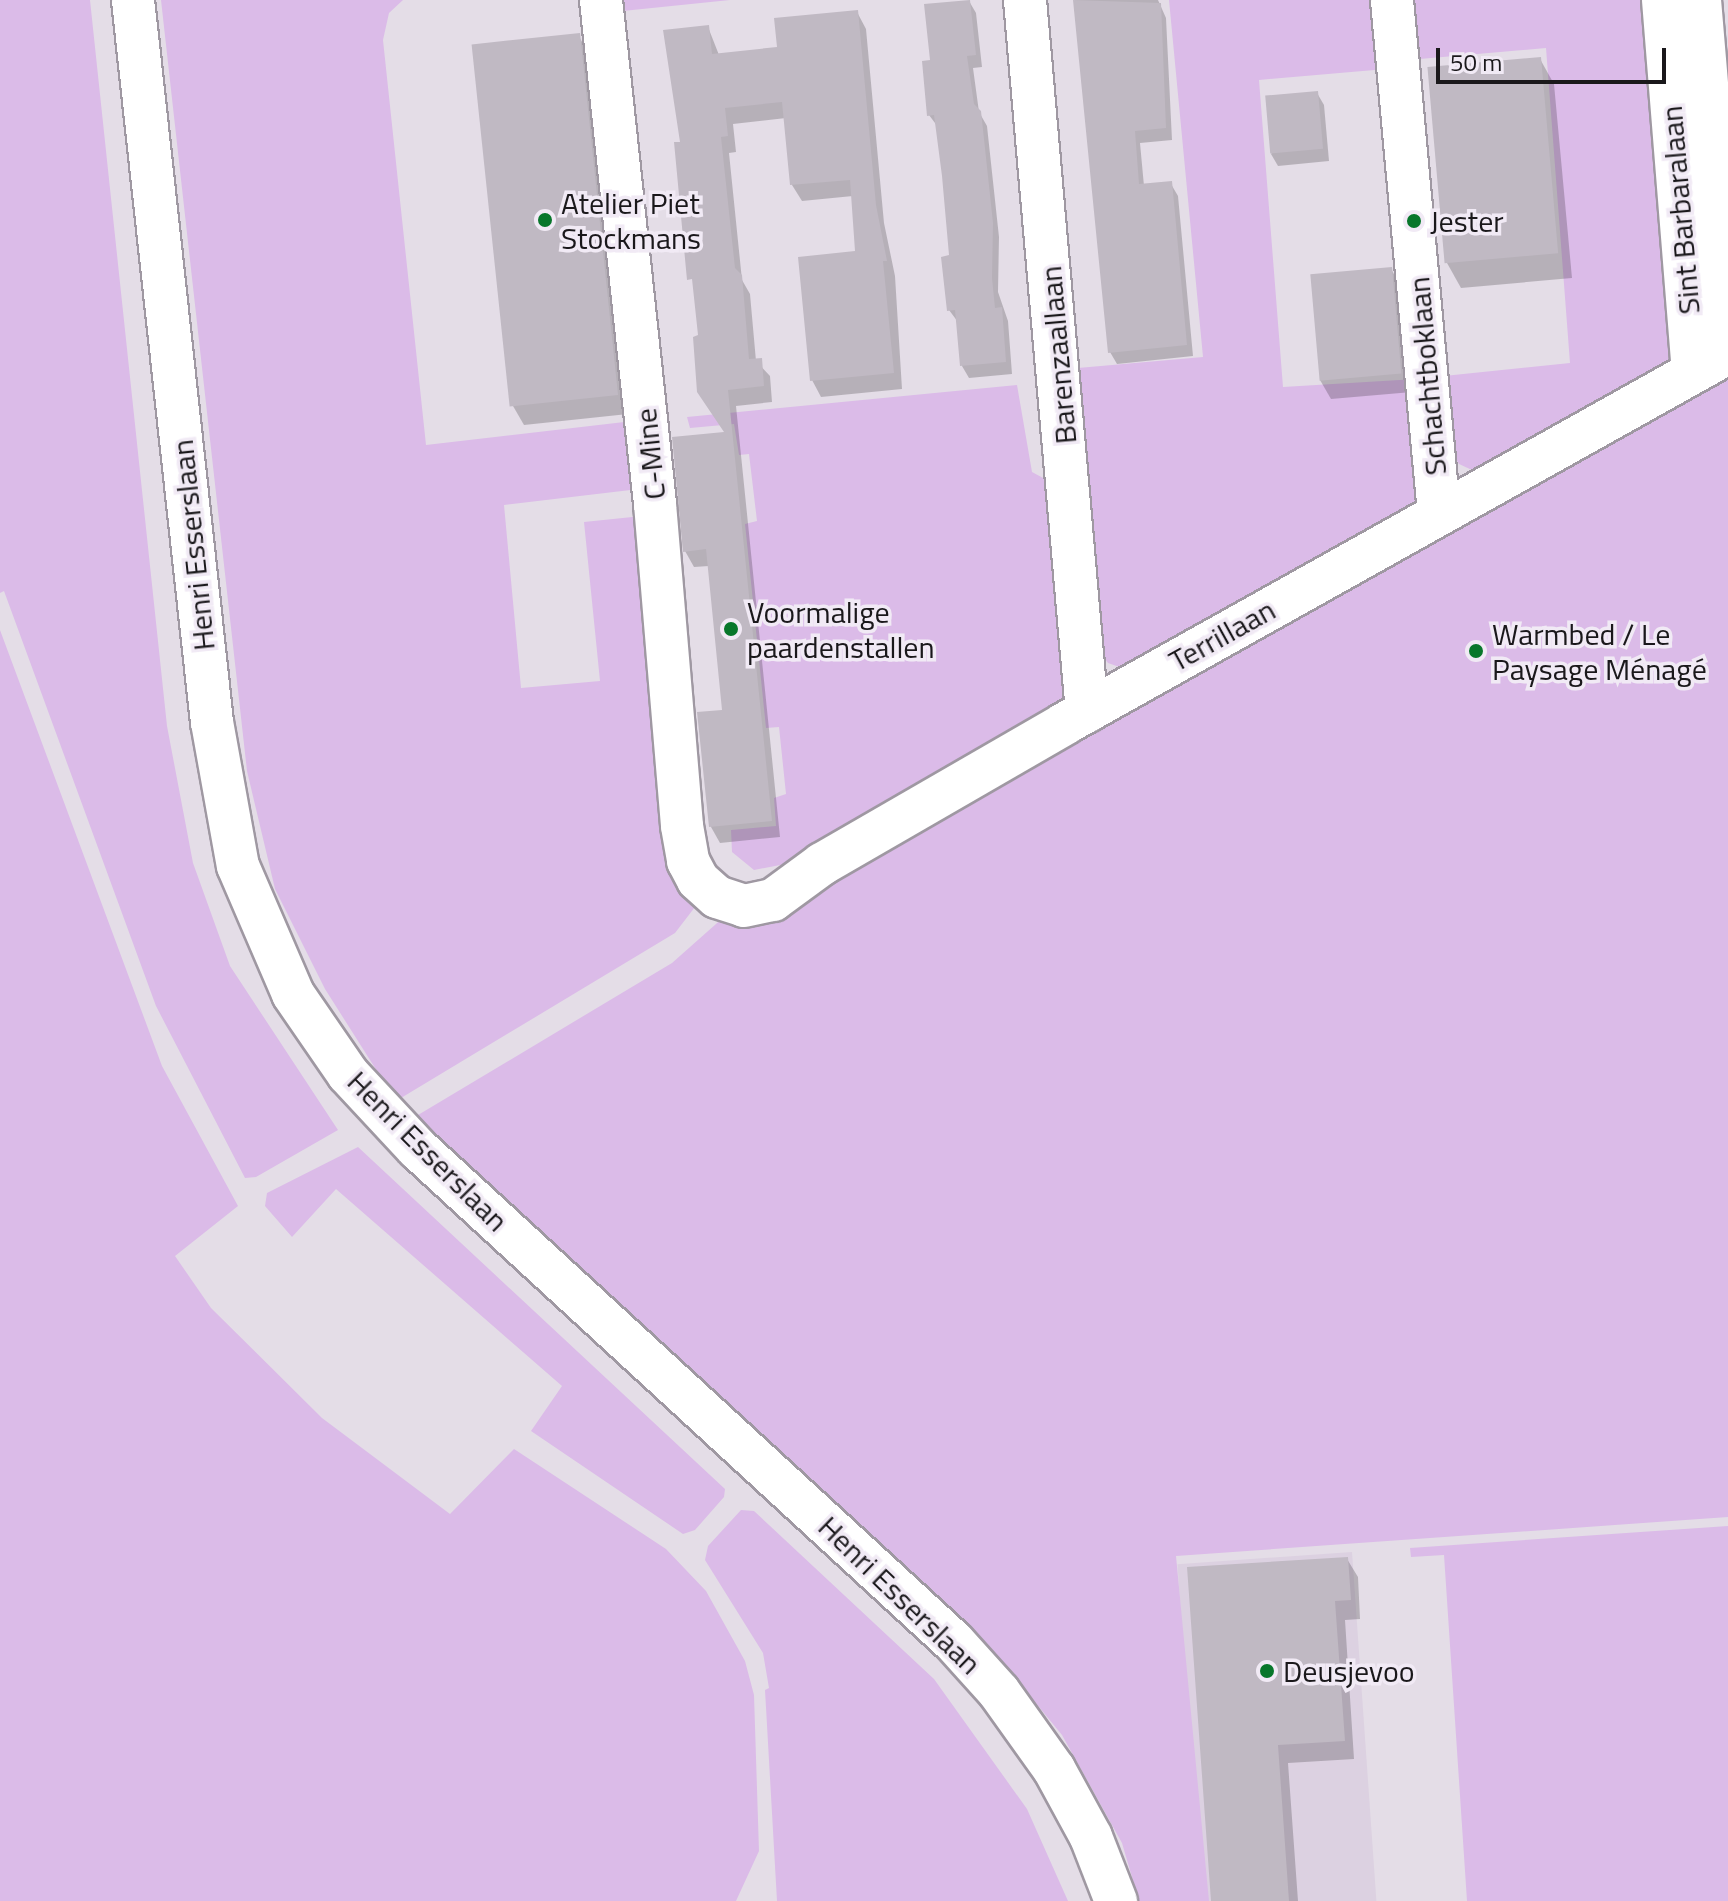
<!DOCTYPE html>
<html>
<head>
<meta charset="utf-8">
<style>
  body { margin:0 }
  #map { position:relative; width:1728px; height:1901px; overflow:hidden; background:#e4dde7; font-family:"Titillium Web",sans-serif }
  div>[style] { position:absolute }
  .built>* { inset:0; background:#dcd1e1; transform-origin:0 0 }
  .green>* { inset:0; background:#dbbbe8 }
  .shadow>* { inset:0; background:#0003 }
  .building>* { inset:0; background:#c0b9c3; transform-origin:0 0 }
  .roads { filter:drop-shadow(2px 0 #9f98a2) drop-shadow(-2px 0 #9f98a2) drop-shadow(0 2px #9f98a2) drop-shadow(0 -2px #9f98a2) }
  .minor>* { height:42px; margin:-21px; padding:0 21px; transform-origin:21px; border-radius:21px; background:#fff }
  .dots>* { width:22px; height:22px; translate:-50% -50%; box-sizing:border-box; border:4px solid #f1eaf5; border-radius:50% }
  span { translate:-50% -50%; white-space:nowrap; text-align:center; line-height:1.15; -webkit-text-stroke:7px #f1eaf5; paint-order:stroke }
  .poi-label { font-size:30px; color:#1a181b }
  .left { translate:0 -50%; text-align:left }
  .street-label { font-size:30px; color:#1a181b }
  .scale { position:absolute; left:1436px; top:48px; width:230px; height:36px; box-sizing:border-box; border:4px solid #1a181b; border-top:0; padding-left:10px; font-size:24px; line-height:28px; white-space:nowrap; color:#1a181b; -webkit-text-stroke:6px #f1eaf5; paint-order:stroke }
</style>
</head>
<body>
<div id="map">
  <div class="built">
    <div style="left:1352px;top:1552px;width:350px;height:175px;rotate:86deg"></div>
  </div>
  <div class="green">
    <div style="clip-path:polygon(0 0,90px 0,167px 726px,193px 863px,230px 966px,338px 1130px,256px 1177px,245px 1178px,156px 1006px,4px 591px,0 593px)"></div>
    <div style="clip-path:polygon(161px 0,403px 0,389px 13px,383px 40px,426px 445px,633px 421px,639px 489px,504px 505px,521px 688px,600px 681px,584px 522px,642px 516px,695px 907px,675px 933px,396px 1101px,325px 989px,275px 889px,247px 771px)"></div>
    <div style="clip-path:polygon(612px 0,730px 0,613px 12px)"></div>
    <div style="clip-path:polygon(1169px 0,1380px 0,1386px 69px,1259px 80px,1283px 387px,1416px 379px,1420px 507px,1128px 670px,1108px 663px,1093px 643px,1078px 368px,1203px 357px)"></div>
    <div style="clip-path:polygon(1403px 0,1655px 0,1684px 326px,1670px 368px,1490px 467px,1472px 470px,1459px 464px,1449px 448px,1444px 376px,1570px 363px,1546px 48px,1408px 60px)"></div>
    <div style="clip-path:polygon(1728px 376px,1728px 1517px,1176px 1556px,1209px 1901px,1139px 1901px,1122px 1843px,1062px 1735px,1016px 1679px,919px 1580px,413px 1118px,672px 963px,725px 916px)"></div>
    <div style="clip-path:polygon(1017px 385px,1032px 472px,1058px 486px,1077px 682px,1064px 712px,801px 861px,754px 870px,732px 852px,731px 830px,776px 826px,774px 798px,786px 794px,779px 727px,766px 728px,745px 524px,757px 521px,749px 454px,739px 455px,734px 424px,690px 428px,687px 417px)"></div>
    <div style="clip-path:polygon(0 630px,162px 1066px,238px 1206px,175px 1256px,211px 1308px,322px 1418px,450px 1514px,514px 1449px,666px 1549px,706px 1591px,745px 1661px,754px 1695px,759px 1851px,736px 1901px,0 1901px)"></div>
    <div style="clip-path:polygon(358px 1147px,725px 1489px,724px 1497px,695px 1530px,683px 1534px,531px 1431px,562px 1386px,336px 1189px,292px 1237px,265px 1206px,267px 1193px)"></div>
    <div style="clip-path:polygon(741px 1510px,754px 1511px,934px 1679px,1027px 1809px,1068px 1901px,777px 1901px,765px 1690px,769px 1688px,763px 1653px,705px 1560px,708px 1546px)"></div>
    <div style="clip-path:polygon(1728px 1526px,1728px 1901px,1467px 1901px,1444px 1555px,1411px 1557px,1410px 1548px)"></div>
  </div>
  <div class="shadow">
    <div style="clip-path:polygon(1075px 0,1158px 0,1166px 18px,1172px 140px,1140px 143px,1144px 186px,1171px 184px,1178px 196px,1193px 356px,1117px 364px,1110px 352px)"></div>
    <div style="clip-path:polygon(969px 1px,976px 13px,982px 67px,973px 68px,979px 112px,987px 126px,999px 237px,998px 292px,1008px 321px,1012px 374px,969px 378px,962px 366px,958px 322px,949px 310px,951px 257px,938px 127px,929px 115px,932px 62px)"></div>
    <div style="clip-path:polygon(857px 12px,866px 29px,884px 223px,895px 276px,902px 389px,821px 397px,812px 380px,857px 253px,853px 196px,802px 201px,792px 185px,786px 118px,733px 124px,736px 152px,729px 153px,742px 280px,750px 294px,756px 361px,770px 376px,772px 402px,736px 406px,780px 837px,720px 843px,711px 827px,724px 711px,709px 566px,694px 567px,685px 551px,726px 434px,700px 336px,683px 143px,708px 27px,719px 55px,779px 49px)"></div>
    <div style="clip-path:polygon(578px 35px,589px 54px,628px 414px,524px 425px,513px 406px)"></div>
    <div style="clip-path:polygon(1540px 59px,1554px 84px,1572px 278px,1461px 288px,1447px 263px)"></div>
    <div style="clip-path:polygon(1317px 93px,1324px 105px,1329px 161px,1278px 166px,1271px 154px)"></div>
    <div style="clip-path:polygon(1391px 269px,1402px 288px,1412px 392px,1331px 399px,1320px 380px)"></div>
    <div style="clip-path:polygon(1347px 1559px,1358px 1577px,1360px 1619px,1345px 1620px,1354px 1759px,1288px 1763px,1298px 1901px,1213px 1901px)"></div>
  </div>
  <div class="building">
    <div style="clip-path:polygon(970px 0,976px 55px,967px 56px,974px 104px,981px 111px,993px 223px,992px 278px,995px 308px,1002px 307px,1006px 362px,960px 366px,955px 310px,947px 311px,941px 257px,949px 255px,942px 176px,934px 115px,927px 116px,922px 61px,930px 60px,924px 4px)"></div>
    <div style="clip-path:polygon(1073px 0,1161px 3px,1166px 128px,1135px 131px,1139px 184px,1172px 181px,1187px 345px,1108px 353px)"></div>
    <div style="clip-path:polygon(858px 10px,876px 205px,887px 261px,883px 261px,894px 373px,810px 381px,798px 257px,855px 251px,850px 180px,790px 185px,782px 102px,725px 108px,728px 136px,721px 137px,735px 268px,742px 275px,749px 359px,762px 358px,764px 386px,728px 390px,772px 821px,709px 827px,697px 712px,722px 710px,706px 549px,683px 552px,672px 437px,724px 432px,697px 392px,693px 337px,698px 335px,692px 279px,687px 280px,674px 142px,680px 142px,663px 30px,709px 25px,712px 54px,777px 47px,774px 18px)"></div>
    <div style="left:580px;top:33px;width:364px;height:109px;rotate:84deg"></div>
    <div style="left:1541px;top:57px;width:197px;height:114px;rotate:85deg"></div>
    <div style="left:1318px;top:91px;width:58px;height:53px;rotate:85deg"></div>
    <div style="left:1392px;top:267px;width:107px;height:82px;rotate:85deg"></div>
    <div style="clip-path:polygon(1348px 1557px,1351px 1600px,1335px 1601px,1345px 1741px,1278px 1745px,1289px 1901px,1211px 1901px,1187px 1567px)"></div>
  </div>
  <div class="roads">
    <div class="minor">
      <div style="left:133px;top:0;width:726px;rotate:83.76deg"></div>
      <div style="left:212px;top:722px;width:146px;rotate:79.8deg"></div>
      <div style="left:238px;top:866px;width:139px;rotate:66.7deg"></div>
      <div style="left:293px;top:994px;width:97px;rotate:55.5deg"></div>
      <div style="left:348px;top:1074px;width:103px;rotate:47deg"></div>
      <div style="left:418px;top:1149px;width:728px;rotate:42.61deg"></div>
      <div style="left:954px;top:1642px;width:67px;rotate:48deg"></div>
      <div style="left:999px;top:1692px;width:95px;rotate:54.5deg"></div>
      <div style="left:1054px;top:1769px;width:77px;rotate:61.4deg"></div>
      <div style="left:1091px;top:1837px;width:69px;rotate:68.7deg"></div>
      <div style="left:601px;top:0;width:507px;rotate:83.88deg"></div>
      <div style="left:655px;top:504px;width:323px;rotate:85.2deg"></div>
      <div style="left:682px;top:826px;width:36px;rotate:80deg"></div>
      <div style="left:688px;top:861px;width:21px;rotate:62deg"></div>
      <div style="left:698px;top:880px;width:25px;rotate:42deg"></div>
      <div style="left:717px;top:897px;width:28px;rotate:18deg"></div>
      <div style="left:744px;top:906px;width:30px;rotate:-12deg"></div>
      <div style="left:773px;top:900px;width:61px;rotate:-36.3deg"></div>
      <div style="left:822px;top:864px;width:280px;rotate:-30deg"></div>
      <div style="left:1064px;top:724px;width:761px;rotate:-29.19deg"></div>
      <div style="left:1025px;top:0;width:714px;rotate:85.02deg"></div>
      <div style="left:1392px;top:0;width:515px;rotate:84.77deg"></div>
      <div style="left:1663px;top:0;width:372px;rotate:85.4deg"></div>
      <div style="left:1700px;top:0;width:337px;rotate:85.2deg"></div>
    </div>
  </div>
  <div class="dots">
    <div style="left:545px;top:220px;background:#08772b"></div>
    <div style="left:1414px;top:221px;background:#08772b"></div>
    <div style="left:731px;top:629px;background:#08772b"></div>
    <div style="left:1476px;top:651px;background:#08772b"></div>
    <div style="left:1267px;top:1671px;background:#08772b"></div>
  </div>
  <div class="poi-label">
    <span class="left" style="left:561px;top:220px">Atelier Piet<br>Stockmans</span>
    <span class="left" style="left:1430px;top:221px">Jester</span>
    <span class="left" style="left:747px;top:629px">Voormalige<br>paardenstallen</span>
    <span class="left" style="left:1492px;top:651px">Warmbed / Le<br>Paysage Ménagé</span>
    <span class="left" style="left:1283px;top:1671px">Deusjevoo</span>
  </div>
  <div class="street-label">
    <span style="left:1680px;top:210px;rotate:-95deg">Sint Barbaralaan</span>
    <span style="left:1058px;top:355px;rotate:-95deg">Barenzaallaan</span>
    <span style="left:1427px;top:376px;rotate:-95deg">Schachtboklaan</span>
    <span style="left:650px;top:454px;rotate:-96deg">C-Mine</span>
    <span style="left:193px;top:545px;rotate:-96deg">Henri Esserslaan</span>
    <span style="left:1222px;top:635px;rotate:-29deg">Terrillaan</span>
    <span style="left:428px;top:1151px;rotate:45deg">Henri Esserslaan</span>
    <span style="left:900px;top:1595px;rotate:44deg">Henri Esserslaan</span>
  </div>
  <div class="scale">50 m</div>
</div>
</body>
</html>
